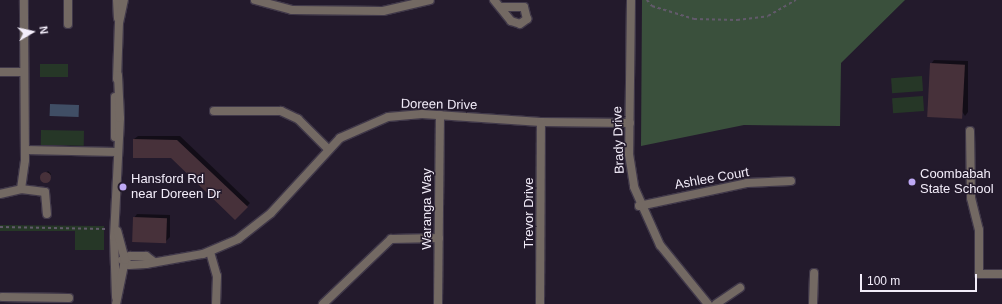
<!DOCTYPE html>
<html>
<head>
<meta charset="utf-8">
<style>
  body { margin:0 }
  #map { position:relative; width:1002px; height:304px; overflow:hidden; background:#231a2c; font-family:Helvetica,sans-serif }
  div>[style] { position:absolute }
  .green>* { inset:0; background:#263727; transform-origin:0 0 }
  .forest>* { inset:0; background:#3a503c }
  .water>* { inset:0; background:#404e65; transform-origin:0 0 }
  .shadow>* { inset:0; background:#0007 }
  .building>* { inset:0; background:#47313a; transform-origin:0 0 }
  .round { border-radius:50% }
  .path>* { height:1.5px; margin-top:-0.75px; transform-origin:0; background:repeating-linear-gradient(90deg,#625a6b 0 3px,transparent 0 6px) }
  .roads { filter:drop-shadow(1px 0 #403849) drop-shadow(-1px 0 #403849) drop-shadow(0 1px #403849) drop-shadow(0 -1px #403849) }
  .minor>* { height:8px; margin:-4px; padding:0 4px; transform-origin:4px; border-radius:4px; background:#736963 }
  .dots>* { width:11px; height:11px; translate:-50% -50%; box-sizing:border-box; border:2px solid #231a2c; border-radius:50% }
  span { translate:-50% -50%; white-space:nowrap; text-align:center; line-height:1.15; -webkit-text-stroke:3px #231a2c; paint-order:stroke }
  .street-label { font-size:13px; color:#f3edfa }
  .poi-label { font-size:13px; color:#f3edfa }
  .left { translate:0 -50%; text-align:left }
  .north { position:absolute; left:12px; top:12px; width:40px; height:40px; -webkit-text-stroke:3px #231a2c; paint-order:stroke; rotate:81deg; font-size:11px; font-weight:700; line-height:16px; text-align:center; color:#f3edfa }
  .north::after { content:''; display:block; margin:auto; width:14px; height:18px; background:#f3edfa; clip-path:polygon(50% 0,100% 100%,50% 72%,0 100%) }
  .scale { position:absolute; left:860px; top:274px; width:117px; height:18px; box-sizing:border-box; border:2px solid #f3edfa; border-top:0; padding-left:5px; font-size:12px; line-height:14px; white-space:nowrap; color:#f3edfa; -webkit-text-stroke:3px #231a2c; paint-order:stroke }
</style>
</head>
<body>
<div id="map">
  <div class="green">
    <div style="left:40px;top:64px;width:28px;height:13px"></div>
    <div style="left:922px;top:76px;width:15px;height:31px;rotate:86deg"></div>
    <div style="left:923px;top:96px;width:15px;height:31px;rotate:86deg"></div>
    <div style="left:41px;top:130px;width:43px;height:15px;rotate:1deg"></div>
    <div style="clip-path:polygon(0 225px,104px 226px,104px 250px,75px 250px,75px 231px,0 231px)"></div>
  </div>
  <div class="forest">
    <div style="clip-path:polygon(642px 0,905px 0,841px 63px,840px 126px,744px 125px,641px 146px)"></div>
  </div>
  <div class="water">
    <div style="left:50px;top:104px;width:29px;height:12px;rotate:2deg"></div>
  </div>
  <div class="shadow">
    <div style="clip-path:polygon(934px 60px,968px 61px,968px 112px,965px 116px,931px 64px)"></div>
    <div style="clip-path:polygon(138px 136px,180px 136px,250px 203px,235px 219px,171px 157px,134px 139px)"></div>
    <div style="clip-path:polygon(48px 171px,51px 174px,46px 181px,42px 177px)"></div>
    <div style="clip-path:polygon(137px 214px,170px 215px,170px 237px,166px 241px,134px 218px)"></div>
  </div>
  <div class="building">
    <div style="left:930px;top:63px;width:35px;height:54px;rotate:3deg"></div>
    <div style="clip-path:polygon(133px 139px,177px 140px,248px 207px,235px 220px,171px 158px,133px 158px)"></div>
    <div class="round" style="left:39.5px;top:171.5px;width:11px;height:11px"></div>
    <div style="left:133px;top:217px;width:34px;height:25px;rotate:2deg"></div>
  </div>
  <div class="path">
    <div style="left:647px;top:0;width:8px;rotate:50deg"></div>
    <div style="left:652px;top:6px;width:44px;rotate:17.2deg"></div>
    <div style="left:694px;top:19px;width:43px;rotate:1.3deg"></div>
    <div style="left:737px;top:20px;width:31px;rotate:-7deg"></div>
    <div style="left:768px;top:16px;width:32px;rotate:-30deg"></div>
    <div style="left:0;top:227px;width:106px;rotate:1.1deg"></div>
  </div>
  <div class="roads">
    <div class="minor">
      <div style="left:117px;top:0;width:18px;rotate:87deg"></div>
      <div style="left:255px;top:0;width:38px;rotate:15deg"></div>
      <div style="left:292px;top:10px;width:91px;rotate:0.6deg"></div>
      <div style="left:383px;top:11px;width:48px;rotate:-13.2deg"></div>
      <div style="left:494px;top:0;width:27px;rotate:51deg"></div>
      <div style="left:511px;top:21px;width:9px;rotate:18deg"></div>
      <div style="left:520px;top:24px;width:9px;rotate:-36deg"></div>
      <div style="left:527px;top:19px;width:12px;rotate:-104deg"></div>
      <div style="left:524px;top:7px;width:23px;rotate:180deg"></div>
      <div style="left:631px;top:0;width:154px;rotate:90.7deg"></div>
      <div style="left:629px;top:154px;width:33px;rotate:81deg"></div>
      <div style="left:634px;top:187px;width:64px;rotate:65.9deg"></div>
      <div style="left:660px;top:245px;width:76px;rotate:50.9deg"></div>
      <div style="left:68px;top:24px;width:24px;rotate:-90deg"></div>
      <div style="left:0;top:72px;width:24px"></div>
      <div style="left:117px;top:79px;width:56px;rotate:-88deg"></div>
      <div style="left:119px;top:23px;width:24px;rotate:-78deg"></div>
      <div style="left:214px;top:111px;width:67px"></div>
      <div style="left:281px;top:111px;width:19px;rotate:25deg"></div>
      <div style="left:298px;top:119px;width:42px;rotate:45deg"></div>
      <div style="left:970px;top:131px;width:67px;rotate:89.1deg"></div>
      <div style="left:971px;top:198px;width:33px;rotate:76deg"></div>
      <div style="left:979px;top:230px;width:44px;rotate:90deg"></div>
      <div style="left:979px;top:274px;width:23px"></div>
      <div style="left:115px;top:137px;width:40px;rotate:-90deg"></div>
      <div style="left:25px;top:150px;width:92px;rotate:1.2deg"></div>
      <div style="left:21px;top:189px;width:29px;rotate:-82deg"></div>
      <div style="left:25px;top:160px;width:160px;rotate:-90.4deg"></div>
      <div style="left:0;top:194px;width:22px;rotate:-13deg"></div>
      <div style="left:21px;top:189px;width:24px;rotate:7deg"></div>
      <div style="left:45px;top:192px;width:22px;rotate:85deg"></div>
      <div style="left:639px;top:206px;width:110px;rotate:-12deg"></div>
      <div style="left:747px;top:183px;width:44px;rotate:-2.6deg"></div>
      <div style="left:210px;top:252px;width:25px;rotate:74deg"></div>
      <div style="left:217px;top:276px;width:28px;rotate:92deg"></div>
      <div style="left:122px;top:260px;width:9px;rotate:-27deg"></div>
      <div style="left:130px;top:256px;width:16px"></div>
      <div style="left:146px;top:256px;width:10px;rotate:37deg"></div>
      <div style="left:125px;top:260px;width:6px;rotate:51deg"></div>
      <div style="left:129px;top:265px;width:17px;rotate:-3deg"></div>
      <div style="left:146px;top:264px;width:58px;rotate:-10deg"></div>
      <div style="left:203px;top:254px;width:38px;rotate:-23deg"></div>
      <div style="left:238px;top:239px;width:42px;rotate:-38.2deg"></div>
      <div style="left:271px;top:213px;width:102px;rotate:-47.4deg"></div>
      <div style="left:340px;top:138px;width:52px;rotate:-23.6deg"></div>
      <div style="left:388px;top:117px;width:34px;rotate:-5deg"></div>
      <div style="left:422px;top:114px;width:119px;rotate:3.8deg"></div>
      <div style="left:541px;top:122px;width:89px;rotate:0.6deg"></div>
      <div style="left:2px;top:297px;width:67px;rotate:0.9deg"></div>
      <div style="left:116px;top:297px;width:60px;rotate:-91.9deg"></div>
      <div style="left:114px;top:237px;width:119px;rotate:-87.1deg"></div>
      <div style="left:120px;top:118px;width:43px;rotate:-92.7deg"></div>
      <div style="left:116px;top:304px;width:45px;rotate:-78.4deg"></div>
      <div style="left:125px;top:260px;width:30px;rotate:-105deg"></div>
      <div style="left:323px;top:304px;width:94px;rotate:-43.7deg"></div>
      <div style="left:391px;top:239px;width:48px;rotate:-1.2deg"></div>
      <div style="left:438px;top:304px;width:189px;rotate:-89.4deg"></div>
      <div style="left:540px;top:304px;width:182px;rotate:-89.7deg"></div>
      <div style="left:716px;top:304px;width:29px;rotate:-34deg"></div>
      <div style="left:813px;top:304px;width:31px;rotate:-88deg"></div>
    </div>
  </div>
  <div class="dots">
    <div style="left:912px;top:182px;background:#bea9f5"></div>
    <div style="left:123px;top:187px;background:#bea9f5"></div>
  </div>
  <div class="street-label">
    <span style="left:439px;top:105px;rotate:1deg">Doreen Drive</span>
    <span style="left:619px;top:140px;rotate:-92deg">Brady Drive</span>
    <span style="left:712px;top:179px;rotate:-10deg">Ashlee Court</span>
    <span style="left:427px;top:209px;rotate:-90deg">Waranga Way</span>
    <span style="left:529px;top:213px;rotate:-90deg">Trevor Drive</span>
  </div>
  <div class="poi-label">
    <span class="left" style="left:920px;top:182px">Coombabah<br>State School</span>
    <span class="left" style="left:131px;top:187px">Hansford Rd<br>near Doreen Dr</span>
  </div>
  <div class="north">N</div>
  <div class="scale">100 m</div>
</div>
</body>
</html>
